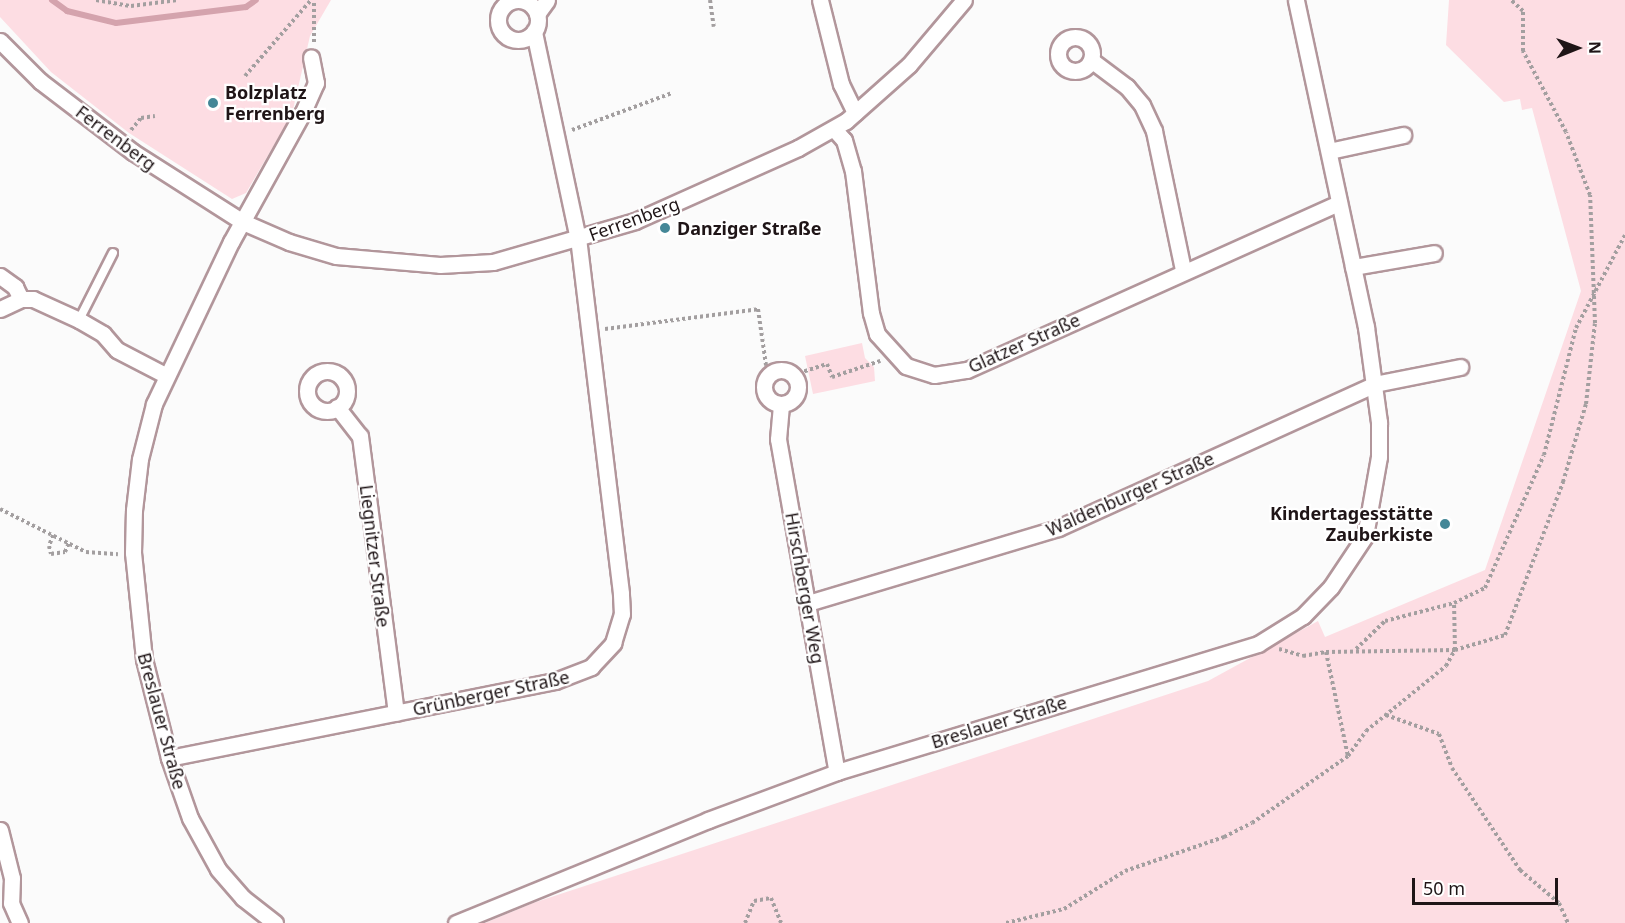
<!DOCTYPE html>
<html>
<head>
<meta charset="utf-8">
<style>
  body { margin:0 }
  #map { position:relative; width:1625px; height:923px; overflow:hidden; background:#fbfbfb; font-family:"Noto Sans",sans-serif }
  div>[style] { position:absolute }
  .green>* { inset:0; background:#fddde3 }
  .stream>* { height:6px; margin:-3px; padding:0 3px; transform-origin:3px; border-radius:3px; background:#d4a3ad }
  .path>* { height:4px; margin-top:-2px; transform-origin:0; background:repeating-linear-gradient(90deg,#a39fa0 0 3px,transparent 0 6px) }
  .roads { filter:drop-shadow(2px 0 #b2969b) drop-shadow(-2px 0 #b2969b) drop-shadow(0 2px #b2969b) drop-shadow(0 -2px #b2969b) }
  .lane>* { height:8px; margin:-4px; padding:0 4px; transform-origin:4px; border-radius:4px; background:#fff }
  .street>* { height:15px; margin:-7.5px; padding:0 7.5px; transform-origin:7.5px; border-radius:7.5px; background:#fff }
  .street>.ring { margin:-7.5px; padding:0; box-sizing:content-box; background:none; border:15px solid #fff; border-radius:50% }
  .dots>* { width:16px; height:16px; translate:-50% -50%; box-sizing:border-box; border:3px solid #fff; border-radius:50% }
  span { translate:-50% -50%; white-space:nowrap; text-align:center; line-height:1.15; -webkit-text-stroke:4.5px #fff; paint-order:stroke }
  .poi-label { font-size:18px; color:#1f1517; font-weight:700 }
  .left { translate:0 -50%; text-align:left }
  .right { translate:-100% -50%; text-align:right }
  .street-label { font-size:18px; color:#1f1517 }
  .north { position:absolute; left:1547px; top:18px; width:60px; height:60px; -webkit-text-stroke:4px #fff; paint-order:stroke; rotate:89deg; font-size:16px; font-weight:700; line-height:24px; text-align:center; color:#1f1517 }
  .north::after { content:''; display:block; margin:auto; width:21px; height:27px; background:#1f1517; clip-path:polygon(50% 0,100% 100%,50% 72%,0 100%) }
  .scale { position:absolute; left:1412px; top:878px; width:146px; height:27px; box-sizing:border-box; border:3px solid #1f1517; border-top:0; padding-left:8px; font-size:18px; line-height:21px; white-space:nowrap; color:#1f1517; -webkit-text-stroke:4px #fff; paint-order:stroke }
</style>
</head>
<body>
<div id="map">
  <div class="green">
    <div style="clip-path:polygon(0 0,331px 0,310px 36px,292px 114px,246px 193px,232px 199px,129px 133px,51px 72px,0 17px)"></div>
    <div style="clip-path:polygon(1449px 0,1625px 0,1625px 923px,485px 923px,533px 903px,1208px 681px,1318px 621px,1325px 637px,1485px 570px,1581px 291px,1532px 108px,1522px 110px,1520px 99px,1504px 102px,1446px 45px)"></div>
    <div style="clip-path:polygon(862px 343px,865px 358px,874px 367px,875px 381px,813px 394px,805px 356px)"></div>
  </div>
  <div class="stream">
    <div style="left:52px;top:0;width:19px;rotate:36deg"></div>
    <div style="left:67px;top:11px;width:50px;rotate:13.8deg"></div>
    <div style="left:116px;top:23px;width:131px;rotate:-7deg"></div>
    <div style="left:246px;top:7px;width:12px;rotate:-35deg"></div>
  </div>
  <div class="path">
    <div style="left:96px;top:0;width:36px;rotate:10deg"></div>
    <div style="left:131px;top:6px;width:47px;rotate:-7.3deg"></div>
    <div style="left:499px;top:0;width:8px;rotate:50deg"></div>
    <div style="left:710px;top:0;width:27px;rotate:82deg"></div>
    <div style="left:314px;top:42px;width:42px;rotate:-90deg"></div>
    <div style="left:245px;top:76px;width:101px;rotate:-49deg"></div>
    <div style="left:131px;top:130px;width:16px;rotate:-50deg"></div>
    <div style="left:141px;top:118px;width:14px;rotate:-8deg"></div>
    <div style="left:572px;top:130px;width:107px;rotate:-20.3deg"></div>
    <div style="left:605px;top:329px;width:154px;rotate:-7.4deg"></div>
    <div style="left:758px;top:309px;width:57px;rotate:81.9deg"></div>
    <div style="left:766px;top:365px;width:9px;rotate:49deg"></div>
    <div style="left:793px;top:375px;width:36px;rotate:-18deg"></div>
    <div style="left:827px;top:364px;width:14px;rotate:69deg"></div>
    <div style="left:832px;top:377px;width:51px;rotate:-18.4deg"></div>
    <div style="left:0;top:509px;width:96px;rotate:26.6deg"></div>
    <div style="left:86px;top:552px;width:32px;rotate:4deg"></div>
    <div style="left:53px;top:535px;width:12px;rotate:110deg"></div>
    <div style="left:49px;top:546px;width:8px;rotate:76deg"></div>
    <div style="left:51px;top:554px;width:14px;rotate:-8deg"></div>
    <div style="left:65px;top:552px;width:10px;rotate:-66deg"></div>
    <div style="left:1279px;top:649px;width:25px;rotate:16deg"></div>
    <div style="left:1303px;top:656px;width:23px;rotate:-10deg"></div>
    <div style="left:1326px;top:652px;width:106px;rotate:78.1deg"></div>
    <div style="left:1356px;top:649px;width:40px;rotate:-44deg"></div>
    <div style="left:1385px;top:621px;width:71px;rotate:-14.6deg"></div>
    <div style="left:1454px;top:603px;width:34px;rotate:-26deg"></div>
    <div style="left:1485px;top:588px;width:145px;rotate:-66.1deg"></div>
    <div style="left:1544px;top:455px;width:131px;rotate:-75.9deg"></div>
    <div style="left:1576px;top:328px;width:105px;rotate:-62.2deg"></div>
    <div style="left:1326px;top:652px;width:129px;rotate:-0.9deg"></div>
    <div style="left:1455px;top:650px;width:52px;rotate:-16.7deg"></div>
    <div style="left:1505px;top:635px;width:164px;rotate:-69.2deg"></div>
    <div style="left:1563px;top:482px;width:81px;rotate:-73.6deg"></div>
    <div style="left:1586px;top:404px;width:81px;rotate:-83.7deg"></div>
    <div style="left:1595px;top:323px;width:128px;rotate:-92.2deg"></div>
    <div style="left:1590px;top:195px;width:67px;rotate:-110.9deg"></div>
    <div style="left:1566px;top:132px;width:92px;rotate:-118deg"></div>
    <div style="left:1523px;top:51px;width:40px;rotate:-90deg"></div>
    <div style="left:1523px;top:11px;width:16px;rotate:-137deg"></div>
    <div style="left:1386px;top:715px;width:56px;rotate:19.7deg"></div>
    <div style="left:1439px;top:734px;width:36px;rotate:69deg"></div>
    <div style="left:1452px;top:768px;width:123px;rotate:56.3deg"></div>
    <div style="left:1520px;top:870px;width:51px;rotate:40.2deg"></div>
    <div style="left:1559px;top:903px;width:22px;rotate:66deg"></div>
    <div style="left:745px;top:923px;width:24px;rotate:-68deg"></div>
    <div style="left:754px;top:901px;width:17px;rotate:-10deg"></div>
    <div style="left:771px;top:898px;width:27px;rotate:68deg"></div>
    <div style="left:1006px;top:923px;width:60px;rotate:-13.6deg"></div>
    <div style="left:1064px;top:909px;width:72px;rotate:-31.9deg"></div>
    <div style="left:1125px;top:871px;width:105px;rotate:-19deg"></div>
    <div style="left:1224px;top:837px;width:31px;rotate:-27deg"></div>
    <div style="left:1252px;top:823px;width:117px;rotate:-34.9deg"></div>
    <div style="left:1348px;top:756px;width:31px;rotate:-54deg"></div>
    <div style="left:1366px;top:731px;width:103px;rotate:-39.1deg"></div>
    <div style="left:1446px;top:666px;width:18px;rotate:-61deg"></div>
    <div style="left:1455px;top:650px;width:47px;rotate:-91.2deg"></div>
  </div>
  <div class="roads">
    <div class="lane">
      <div style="left:79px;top:320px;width:75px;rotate:-63.1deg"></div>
    </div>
    <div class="street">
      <div style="left:820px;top:0;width:87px;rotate:76deg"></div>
      <div style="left:841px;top:84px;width:32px;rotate:64deg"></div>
      <div class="ring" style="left:498px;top:0;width:25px;height:25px"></div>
      <div style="left:537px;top:14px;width:17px;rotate:-54deg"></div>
      <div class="ring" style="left:1058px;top:37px;width:19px;height:19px"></div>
      <div style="left:0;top:41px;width:57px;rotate:45deg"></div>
      <div style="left:40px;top:81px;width:117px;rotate:37.4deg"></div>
      <div style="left:133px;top:152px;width:130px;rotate:32.5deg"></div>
      <div style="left:243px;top:222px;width:50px;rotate:23.5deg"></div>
      <div style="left:289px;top:242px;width:49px;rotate:16.6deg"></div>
      <div style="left:336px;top:256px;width:104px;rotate:4.9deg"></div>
      <div style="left:440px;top:265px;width:53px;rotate:-3.2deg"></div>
      <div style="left:493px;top:262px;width:148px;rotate:-16.1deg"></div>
      <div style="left:635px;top:221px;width:179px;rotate:-24.1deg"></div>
      <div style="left:798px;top:148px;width:55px;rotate:-29.4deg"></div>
      <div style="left:846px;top:121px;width:84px;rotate:-41.6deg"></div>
      <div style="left:909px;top:65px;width:85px;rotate:-49.8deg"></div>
      <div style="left:1091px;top:60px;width:45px;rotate:36.9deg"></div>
      <div style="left:1127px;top:87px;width:23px;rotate:50deg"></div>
      <div style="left:1142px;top:105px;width:29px;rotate:65deg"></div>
      <div style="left:1154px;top:131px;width:142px;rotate:78.2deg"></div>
      <div style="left:834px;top:129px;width:15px;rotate:48deg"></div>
      <div style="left:844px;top:140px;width:32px;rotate:74deg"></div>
      <div style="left:853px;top:171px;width:143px;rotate:82.8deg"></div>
      <div style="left:871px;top:313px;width:22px;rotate:74deg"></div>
      <div style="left:877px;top:334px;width:43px;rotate:47.8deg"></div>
      <div style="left:906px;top:366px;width:29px;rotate:18deg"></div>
      <div style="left:934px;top:375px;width:33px;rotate:-9deg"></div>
      <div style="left:967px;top:370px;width:408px;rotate:-24.2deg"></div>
      <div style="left:1329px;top:151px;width:76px;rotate:-12.2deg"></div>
      <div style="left:1353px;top:267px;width:82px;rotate:-9.8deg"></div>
      <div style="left:0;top:276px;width:19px;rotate:36deg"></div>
      <div style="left:15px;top:287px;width:13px;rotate:63deg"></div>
      <div style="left:21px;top:299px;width:12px"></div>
      <div style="left:33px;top:299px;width:51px;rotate:24.5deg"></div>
      <div style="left:79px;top:320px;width:28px;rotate:30deg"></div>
      <div style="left:103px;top:334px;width:21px;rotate:49deg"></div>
      <div style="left:117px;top:350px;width:54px;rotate:27.5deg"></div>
      <div style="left:0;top:309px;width:23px;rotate:-25deg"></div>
      <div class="ring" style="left:764px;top:370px;width:19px;height:19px"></div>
      <div class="ring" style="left:307px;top:371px;width:25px;height:25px"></div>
      <div style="left:781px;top:405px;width:34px;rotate:95deg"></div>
      <div style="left:778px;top:439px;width:338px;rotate:80deg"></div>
      <div style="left:337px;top:407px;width:37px;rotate:52deg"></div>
      <div style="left:360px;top:436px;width:279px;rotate:82.6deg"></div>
      <div style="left:808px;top:603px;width:261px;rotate:-16.7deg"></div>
      <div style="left:1058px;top:528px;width:348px;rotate:-24.4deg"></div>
      <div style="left:1375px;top:384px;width:87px;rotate:-11.3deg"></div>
      <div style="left:169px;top:758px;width:394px;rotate:-11.3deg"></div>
      <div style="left:555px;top:681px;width:39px;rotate:-21deg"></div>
      <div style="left:591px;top:667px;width:33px;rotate:-47deg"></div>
      <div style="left:613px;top:643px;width:30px;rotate:-73deg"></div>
      <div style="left:622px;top:614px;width:21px;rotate:-93deg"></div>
      <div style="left:621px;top:593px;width:357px;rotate:-96.9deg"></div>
      <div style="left:578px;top:239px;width:212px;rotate:-102deg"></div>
      <div style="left:0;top:830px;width:49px;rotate:76deg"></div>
      <div style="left:12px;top:878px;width:25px;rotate:92deg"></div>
      <div style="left:11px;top:903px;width:22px;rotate:66deg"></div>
      <div style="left:275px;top:923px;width:41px;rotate:-142deg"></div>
      <div style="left:243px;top:898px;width:38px;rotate:-131deg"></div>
      <div style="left:218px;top:869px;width:58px;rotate:-118.8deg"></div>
      <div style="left:190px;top:818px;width:64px;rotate:-109.3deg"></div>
      <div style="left:169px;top:758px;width:102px;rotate:-104.2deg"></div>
      <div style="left:144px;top:659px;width:107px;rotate:-95.9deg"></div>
      <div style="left:133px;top:553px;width:43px;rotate:-88.7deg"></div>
      <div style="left:134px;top:510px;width:51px;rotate:-83.3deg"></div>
      <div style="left:140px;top:459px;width:57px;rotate:-75.7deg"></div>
      <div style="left:154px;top:404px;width:179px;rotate:-64.6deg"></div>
      <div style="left:231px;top:242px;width:149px;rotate:-61deg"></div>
      <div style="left:303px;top:112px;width:32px;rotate:-66deg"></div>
      <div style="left:316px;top:83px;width:26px;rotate:-101deg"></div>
      <div style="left:456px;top:923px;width:272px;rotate:-22.2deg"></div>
      <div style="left:708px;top:820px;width:138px;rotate:-20.4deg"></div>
      <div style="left:837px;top:772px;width:440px;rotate:-16.9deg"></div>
      <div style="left:1258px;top:644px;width:53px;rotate:-31.9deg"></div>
      <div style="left:1303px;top:616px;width:40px;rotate:-46deg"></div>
      <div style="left:1331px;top:587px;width:61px;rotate:-56.3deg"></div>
      <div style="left:1365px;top:536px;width:80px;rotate:-80deg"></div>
      <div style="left:1379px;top:457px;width:35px;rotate:-90deg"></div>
      <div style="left:1379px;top:422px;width:96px;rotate:-97.8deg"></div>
      <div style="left:1366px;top:327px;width:334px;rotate:-102.1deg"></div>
    </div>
  </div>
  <div class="dots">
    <div style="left:213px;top:103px;background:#448797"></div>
    <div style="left:665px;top:228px;background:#448797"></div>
    <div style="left:1445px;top:524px;background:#448797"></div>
  </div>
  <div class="poi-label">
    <span class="left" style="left:225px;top:103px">Bolzplatz<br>Ferrenberg</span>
    <span class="left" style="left:677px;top:228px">Danziger Straße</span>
    <span class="right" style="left:1433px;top:524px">Kindertagesstätte<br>Zauberkiste</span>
  </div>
  <div class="street-label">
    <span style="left:116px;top:138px;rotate:37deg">Ferrenberg</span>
    <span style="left:634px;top:219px;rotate:-20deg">Ferrenberg</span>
    <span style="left:1024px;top:343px;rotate:-24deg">Glatzer Straße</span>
    <span style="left:1130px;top:494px;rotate:-24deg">Waldenburger Straße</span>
    <span style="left:375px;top:556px;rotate:83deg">Liegnitzer Straße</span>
    <span style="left:805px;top:588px;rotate:80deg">Hirschberger Weg</span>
    <span style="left:491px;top:693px;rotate:-12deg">Grünberger Straße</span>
    <span style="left:162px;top:721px;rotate:75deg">Breslauer Straße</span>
    <span style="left:999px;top:722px;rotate:-17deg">Breslauer Straße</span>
  </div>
  <div class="north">N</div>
  <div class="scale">50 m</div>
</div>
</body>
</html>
